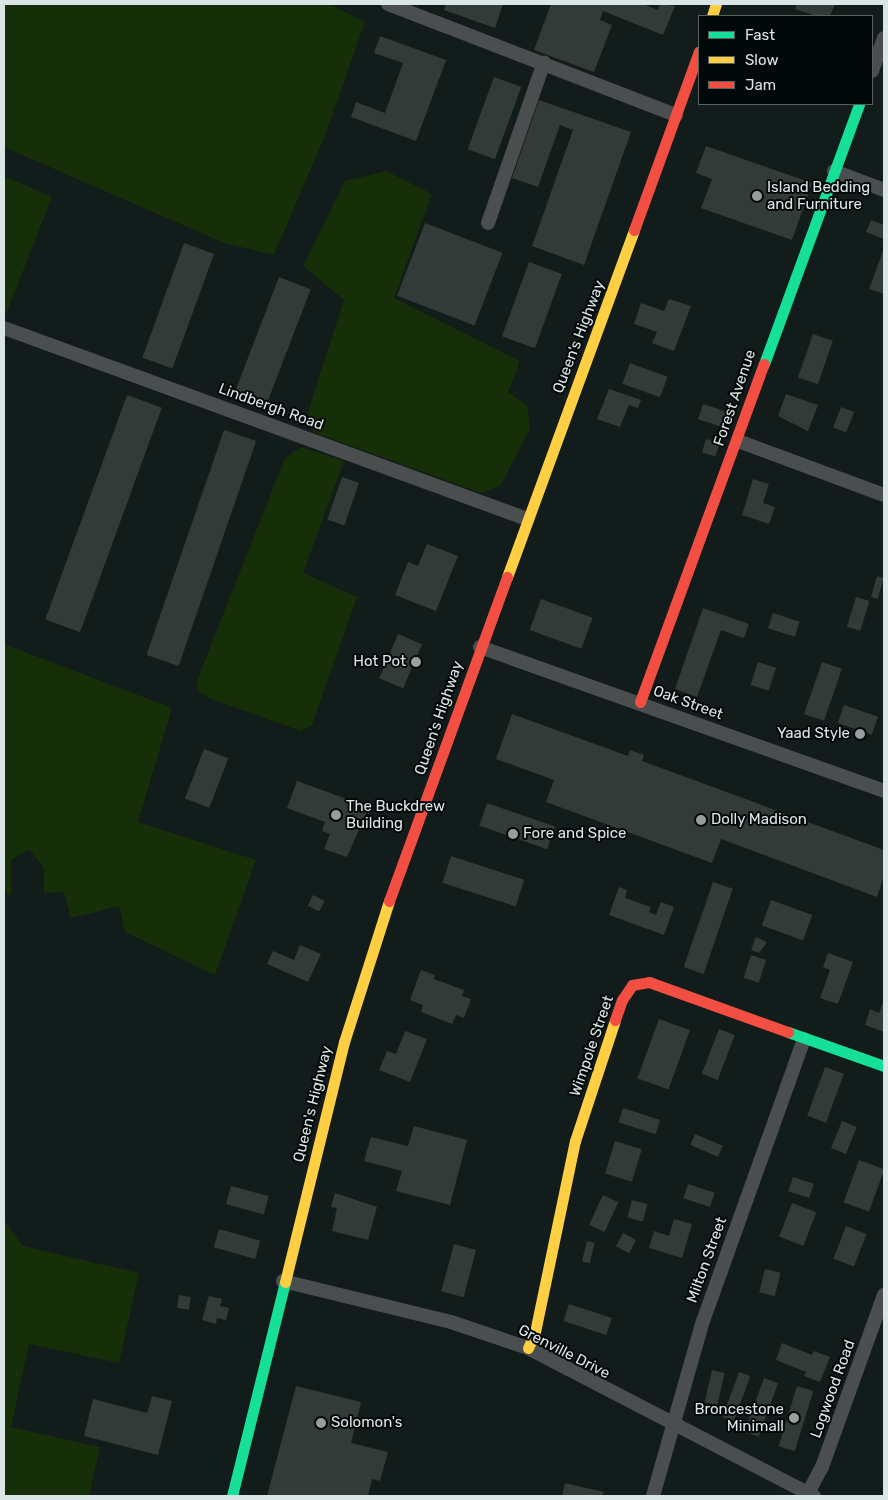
<!DOCTYPE html>
<html>
<head>
<meta charset="utf-8">
<style>
  body { margin:0 }
  #map { position:relative; width:888px; height:1500px; overflow:hidden; background:#111c1b; font-family:Rubik,sans-serif }
  div>[style] { position:absolute }
  .green>* { inset:0; background:#162f08 }
  .building>* { inset:0; background:#333b38; transform-origin:0 0 }
  .street>* { height:14px; margin:-7px; padding:0 7px; transform-origin:7px; border-radius:7px; background:#4a4e4f }
  .fast>* { height:11px; margin:-5.5px; padding:0 5.5px; transform-origin:5.5px; border-radius:5.5px; background:#16e098 }
  .slow>* { height:11px; margin:-5.5px; padding:0 5.5px; transform-origin:5.5px; border-radius:5.5px; background:#ffcf43 }
  .jam>* { height:11px; margin:-5.5px; padding:0 5.5px; transform-origin:5.5px; border-radius:5.5px; background:#f24e42 }
  .dots>* { width:14px; height:14px; translate:-50% -50%; box-sizing:border-box; border:2px solid #030908; border-radius:50% }
  span { translate:-50% -50%; white-space:nowrap; text-align:center; line-height:1.15; -webkit-text-stroke:4px #030908; paint-order:stroke }
  .poi-label { font-size:15px; color:#dae6e5 }
  .left { translate:0 -50%; text-align:left }
  .right { translate:-100% -50%; text-align:right }
  .street-label { font-size:15px; color:#dae6e5 }
  .frame { position:absolute; inset:0; border:5px solid #dae6e5; pointer-events:none }
  .legend { position:absolute; left:698px; top:15px; width:175px; height:90px; box-sizing:border-box; background:#030908; border:1px solid #596160; margin:0; padding:6px 9px; list-style:none; font-size:15px; color:#dae6e5 }
  .legend li { display:flex; align-items:center; gap:10px; height:25px }
  .legend b { width:25px; border:1px solid #596160 }
</style>
</head>
<body>
<div id="map">
  <div class="green">
    <div style="clip-path:polygon(4px 4px,329px 4px,365px 22px,326px 133px,274px 255px,224px 243px,4px 147px)"></div>
    <div style="clip-path:polygon(386px 171px,432px 194px,394px 298px,520px 361px,508px 392px,527px 405px,530px 429px,500px 486px,481px 493px,313px 432px,308px 412px,344px 300px,303px 266px,345px 181px)"></div>
    <div style="clip-path:polygon(4px 176px,52px 197px,7px 312px,4px 310px)"></div>
    <div style="clip-path:polygon(301px 447px,344px 461px,303px 573px,357px 597px,312px 725px,301px 731px,209px 698px,197px 690px,198px 678px,285px 458px)"></div>
    <div style="clip-path:polygon(4px 644px,172px 708px,138px 822px,256px 860px,215px 975px,125px 932px,119px 906px,71px 918px,64px 892px,44px 893px,44px 868px,29px 849px,11px 860px,11px 896px,4px 891px)"></div>
    <div style="clip-path:polygon(4px 1221px,23px 1246px,139px 1273px,119px 1363px,29px 1344px,11px 1427px,100px 1447px,89px 1496px,4px 1496px)"></div>
  </div>
  <div class="building">
    <div style="clip-path:polygon(446px 4px,503px 4px,495px 28px,444px 10px)"></div>
    <div style="clip-path:polygon(551px 4px,643px 4px,658px 10px,660px 4px,675px 6px,663px 35px,603px 11px,600px 20px,612px 25px,594px 72px,534px 50px)"></div>
    <div style="clip-path:polygon(797px 4px,835px 4px,830px 16px,816px 16px,795px 9px)"></div>
    <div style="clip-path:polygon(380px 36px,446px 60px,416px 141px,351px 117px,356px 102px,385px 113px,403px 63px,374px 53px)"></div>
    <div style="left:494px;top:77px;width:29px;height:77px;rotate:20deg"></div>
    <div style="clip-path:polygon(539px 100px,631px 132px,584px 265px,532px 246px,573px 130px,560px 125px,538px 187px,512px 178px)"></div>
    <div style="clip-path:polygon(706px 146px,812px 183px,792px 240px,701px 208px,712px 179px,696px 173px)"></div>
    <div style="clip-path:polygon(871px 220px,884px 225px,884px 239px,866px 232px)"></div>
    <div style="left:425px;top:223px;width:83px;height:78px;rotate:21deg"></div>
    <div style="left:184px;top:243px;width:32px;height:122px;rotate:20deg"></div>
    <div style="clip-path:polygon(884px 248px,884px 294px,869px 289px)"></div>
    <div style="left:529px;top:262px;width:35px;height:79px;rotate:20deg"></div>
    <div style="left:279px;top:277px;width:34px;height:122px;rotate:21deg"></div>
    <div style="clip-path:polygon(669px 299px,691px 306px,674px 351px,652px 343px,657px 332px,634px 324px,641px 303px,664px 311px)"></div>
    <div style="left:813px;top:334px;width:21px;height:46px;rotate:19deg"></div>
    <div style="left:630px;top:363px;width:40px;height:22px;rotate:20deg"></div>
    <div style="clip-path:polygon(609px 389px,641px 400px,638px 408px,629px 405px,620px 427px,597px 419px)"></div>
    <div style="clip-path:polygon(786px 394px,818px 405px,808px 431px,778px 416px)"></div>
    <div style="left:127px;top:395px;width:37px;height:239px;rotate:20deg"></div>
    <div style="left:703px;top:404px;width:28px;height:16px;rotate:18deg"></div>
    <div style="left:841px;top:407px;width:14px;height:22px;rotate:21deg"></div>
    <div style="left:224px;top:430px;width:34px;height:238px;rotate:19deg"></div>
    <div style="left:706px;top:439px;width:14px;height:14px;rotate:17deg"></div>
    <div style="left:342px;top:477px;width:18px;height:45px;rotate:19deg"></div>
    <div style="clip-path:polygon(753px 479px,769px 484px,763px 503px,775px 507px,769px 524px,742px 515px)"></div>
    <div style="clip-path:polygon(427px 544px,458px 556px,436px 611px,395px 595px,408px 562px,418px 566px)"></div>
    <div style="left:877px;top:576px;width:7px;height:22px;rotate:16deg"></div>
    <div style="left:856px;top:597px;width:14px;height:31px;rotate:17deg"></div>
    <div style="left:541px;top:599px;width:55px;height:33px;rotate:20deg"></div>
    <div style="clip-path:polygon(703px 608px,749px 624px,744px 638px,721px 630px,697px 697px,675px 689px)"></div>
    <div style="left:773px;top:613px;width:28px;height:16px;rotate:18deg"></div>
    <div style="left:398px;top:634px;width:26px;height:48px;rotate:23deg"></div>
    <div style="left:758px;top:662px;width:19px;height:24px;rotate:18deg"></div>
    <div style="left:822px;top:662px;width:21px;height:55px;rotate:19deg"></div>
    <div style="left:844px;top:705px;width:36px;height:19px;rotate:19deg"></div>
    <div style="clip-path:polygon(512px 714px,628px 756px,630px 750px,644px 755px,642px 761px,884px 850px,884px 876px,877px 897px,721px 839px,712px 863px,546px 802px,554px 780px,496px 759px)"></div>
    <div style="left:204px;top:749px;width:26px;height:53px;rotate:21deg"></div>
    <div style="clip-path:polygon(297px 781px,369px 807px,347px 857px,324px 849px,330px 834px,322px 831px,325px 822px,287px 808px)"></div>
    <div style="left:487px;top:803px;width:72px;height:24px;rotate:19deg"></div>
    <div style="left:451px;top:856px;width:77px;height:28px;rotate:18deg"></div>
    <div style="left:713px;top:882px;width:21px;height:90px;rotate:19deg"></div>
    <div style="clip-path:polygon(619px 887px,627px 890px,625px 898px,651px 907px,649px 912px,656px 915px,661px 902px,674px 907px,664px 935px,609px 915px)"></div>
    <div style="left:313px;top:895px;width:13px;height:12px;rotate:27deg"></div>
    <div style="left:771px;top:900px;width:44px;height:27px;rotate:20deg"></div>
    <div style="clip-path:polygon(756px 937px,767px 942px,759px 953px,751px 950px)"></div>
    <div style="clip-path:polygon(300px 945px,321px 954px,308px 982px,267px 964px,273px 951px,294px 960px)"></div>
    <div style="clip-path:polygon(828px 953px,853px 962px,838px 1004px,820px 998px,830px 970px,823px 967px)"></div>
    <div style="left:751px;top:955px;width:16px;height:24px;rotate:18deg"></div>
    <div style="clip-path:polygon(421px 970px,435px 975px,434px 979px,464px 990px,462px 996px,471px 999px,464px 1018px,456px 1015px,452px 1024px,421px 1012px,423px 1005px,410px 1000px)"></div>
    <div style="clip-path:polygon(884px 1000px,884px 1032px,865px 1025px,870px 1009px,879px 1013px)"></div>
    <div style="left:659px;top:1019px;width:33px;height:63px;rotate:20deg"></div>
    <div style="left:719px;top:1029px;width:17px;height:48px;rotate:21deg"></div>
    <div style="clip-path:polygon(405px 1031px,427px 1039px,410px 1082px,379px 1070px,387px 1051px,396px 1054px)"></div>
    <div style="left:825px;top:1067px;width:20px;height:52px;rotate:20deg"></div>
    <div style="left:623px;top:1108px;width:39px;height:15px;rotate:18deg"></div>
    <div style="left:842px;top:1121px;width:16px;height:29px;rotate:22deg"></div>
    <div style="clip-path:polygon(414px 1126px,467px 1140px,450px 1205px,396px 1191px,402px 1171px,364px 1161px,371px 1137px,408px 1146px)"></div>
    <div style="left:695px;top:1134px;width:30px;height:12px;rotate:23deg"></div>
    <div style="left:615px;top:1141px;width:28px;height:34px;rotate:17deg"></div>
    <div style="left:859px;top:1160px;width:27px;height:45px;rotate:20deg"></div>
    <div style="left:793px;top:1177px;width:22px;height:15px;rotate:18deg"></div>
    <div style="left:688px;top:1184px;width:28px;height:15px;rotate:18deg"></div>
    <div style="left:231px;top:1186px;width:39px;height:19px;rotate:15deg"></div>
    <div style="clip-path:polygon(335px 1193px,377px 1207px,368px 1240px,332px 1231px,337px 1208px,331px 1207px)"></div>
    <div style="left:603px;top:1195px;width:17px;height:33px;rotate:25deg"></div>
    <div style="left:632px;top:1200px;width:16px;height:18px;rotate:15deg"></div>
    <div style="left:792px;top:1203px;width:26px;height:36px;rotate:21deg"></div>
    <div style="clip-path:polygon(674px 1219px,692px 1224px,682px 1258px,649px 1248px,654px 1231px,669px 1236px)"></div>
    <div style="left:846px;top:1226px;width:22px;height:35px;rotate:21deg"></div>
    <div style="left:219px;top:1229px;width:43px;height:19px;rotate:16deg"></div>
    <div style="left:623px;top:1233px;width:15px;height:15px;rotate:28deg"></div>
    <div style="left:587px;top:1241px;width:8px;height:21px;rotate:14deg"></div>
    <div style="left:454px;top:1244px;width:23px;height:49px;rotate:15deg"></div>
    <div style="left:765px;top:1269px;width:16px;height:24px;rotate:14deg"></div>
    <div style="left:179px;top:1295px;width:12px;height:13px;rotate:9deg"></div>
    <div style="clip-path:polygon(209px 1296px,222px 1299px,220px 1306px,229px 1308px,226px 1320px,217px 1318px,216px 1324px,202px 1320px)"></div>
    <div style="left:569px;top:1304px;width:45px;height:18px;rotate:18deg"></div>
    <div style="clip-path:polygon(782px 1343px,812px 1355px,814px 1351px,830px 1357px,820px 1382px,804px 1376px,806px 1372px,776px 1360px)"></div>
    <div style="left:712px;top:1370px;width:13px;height:33px;rotate:13deg"></div>
    <div style="left:739px;top:1372px;width:12px;height:48px;rotate:20deg"></div>
    <div style="left:764px;top:1378px;width:15px;height:57px;rotate:20deg"></div>
    <div style="clip-path:polygon(296px 1386px,361px 1402px,351px 1443px,388px 1452px,380px 1481px,372px 1479px,368px 1496px,267px 1496px)"></div>
    <div style="left:797px;top:1386px;width:17px;height:63px;rotate:17deg"></div>
    <div style="clip-path:polygon(152px 1396px,172px 1401px,158px 1455px,84px 1436px,93px 1399px,147px 1413px)"></div>
    <div style="clip-path:polygon(565px 1483px,604px 1492px,602px 1496px,562px 1496px)"></div>
  </div>
  <div class="street">
    <div style="left:388px;top:4px;width:309px;rotate:21.1deg"></div>
    <div style="left:872px;top:71px;width:35px;rotate:-70deg"></div>
    <div style="left:834px;top:171px;width:53px;rotate:20.8deg"></div>
    <div style="left:488px;top:223px;width:170px;rotate:-70.8deg"></div>
    <div style="left:4px;top:328px;width:557px;rotate:20.06deg"></div>
    <div style="left:738px;top:441px;width:156px;rotate:20.3deg"></div>
    <div style="left:480px;top:647px;width:429px;rotate:19.6deg"></div>
    <div style="left:283px;top:1281px;width:173px;rotate:13.7deg"></div>
    <div style="left:451px;top:1322px;width:81px;rotate:18.7deg"></div>
    <div style="left:528px;top:1348px;width:322px;rotate:27.4deg"></div>
    <div style="left:808px;top:1493px;width:30px;rotate:-62deg"></div>
    <div style="left:822px;top:1467px;width:183px;rotate:-70.2deg"></div>
    <div style="left:653px;top:1496px;width:179px;rotate:-74.1deg"></div>
    <div style="left:702px;top:1324px;width:303px;rotate:-70.3deg"></div>
  </div>
  <div class="fast">
    <div style="left:764px;top:364px;width:277px;rotate:-69.9deg"></div>
    <div style="left:788px;top:1032px;width:102px;rotate:19.5deg"></div>
    <div style="left:232px;top:1496px;width:220px;rotate:-76.1deg"></div>
  </div>
  <div class="slow">
    <div style="left:712px;top:16px;width:13px;rotate:-72deg"></div>
    <div style="left:507px;top:577px;width:370px;rotate:-69.9deg"></div>
    <div style="left:285px;top:1282px;width:247px;rotate:-76.2deg"></div>
    <div style="left:344px;top:1042px;width:148px;rotate:-72.3deg"></div>
    <div style="left:528px;top:1348px;width:17px;rotate:-66deg"></div>
    <div style="left:535px;top:1332px;width:195px;rotate:-78.2deg"></div>
    <div style="left:575px;top:1141px;width:127px;rotate:-71.7deg"></div>
  </div>
  <div class="jam">
    <div style="left:634px;top:230px;width:190px;rotate:-70deg"></div>
    <div style="left:640px;top:702px;width:360px;rotate:-69.9deg"></div>
    <div style="left:389px;top:901px;width:345px;rotate:-70deg"></div>
    <div style="left:615px;top:1020px;width:21px;rotate:-71deg"></div>
    <div style="left:622px;top:1000px;width:18px;rotate:-56deg"></div>
    <div style="left:632px;top:985px;width:17px;rotate:-10deg"></div>
    <div style="left:649px;top:982px;width:148px;rotate:19.8deg"></div>
  </div>
  <div class="dots">
    <div style="left:757px;top:196px;background:#949f9e"></div>
    <div style="left:416px;top:662px;background:#949f9e"></div>
    <div style="left:860px;top:734px;background:#949f9e"></div>
    <div style="left:336px;top:815px;background:#949f9e"></div>
    <div style="left:701px;top:820px;background:#949f9e"></div>
    <div style="left:513px;top:834px;background:#949f9e"></div>
    <div style="left:794px;top:1418px;background:#949f9e"></div>
    <div style="left:321px;top:1423px;background:#949f9e"></div>
  </div>
  <div class="poi-label">
    <span class="left" style="left:767px;top:196px">Island Bedding<br>and Furniture</span>
    <span class="right" style="left:406px;top:662px">Hot Pot</span>
    <span class="right" style="left:850px;top:734px">Yaad Style</span>
    <span class="left" style="left:346px;top:815px">The Buckdrew<br>Building</span>
    <span class="left" style="left:711px;top:820px">Dolly Madison</span>
    <span class="left" style="left:523px;top:834px">Fore and Spice</span>
    <span class="right" style="left:784px;top:1418px">Broncestone<br>Minimall</span>
    <span class="left" style="left:331px;top:1423px">Solomon's</span>
  </div>
  <div class="street-label">
    <span style="left:579px;top:337px;rotate:-69deg">Queen's Highway</span>
    <span style="left:735px;top:398px;rotate:-71deg">Forest Avenue</span>
    <span style="left:271px;top:407px;rotate:20deg">Lindbergh Road</span>
    <span style="left:688px;top:703px;rotate:20deg">Oak Street</span>
    <span style="left:439px;top:718px;rotate:-71deg">Queen's Highway</span>
    <span style="left:592px;top:1046px;rotate:-71deg">Wimpole Street</span>
    <span style="left:313px;top:1104px;rotate:-76deg">Queen's Highway</span>
    <span style="left:707px;top:1260px;rotate:-70deg">Milton Street</span>
    <span style="left:564px;top:1352px;rotate:27deg">Grenville Drive</span>
    <span style="left:833px;top:1389px;rotate:-70deg">Logwood Road</span>
  </div>
  <div class="frame"></div>
  <ul class="legend">
  <li><b style="height:6px;background:#16e098"></b>Fast</li>
  <li><b style="height:6px;background:#ffcf43"></b>Slow</li>
  <li><b style="height:6px;background:#f24e42"></b>Jam</li>
  </ul>
</div>
</body>
</html>
